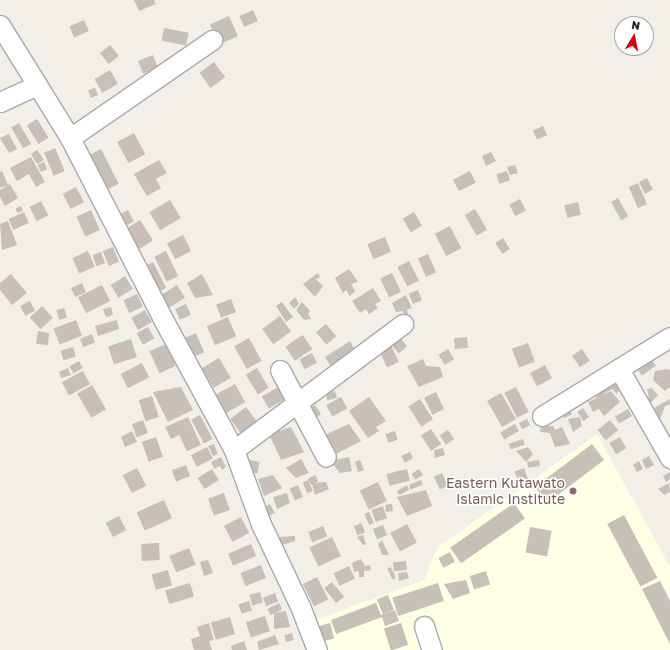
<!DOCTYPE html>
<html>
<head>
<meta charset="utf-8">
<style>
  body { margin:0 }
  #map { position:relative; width:670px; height:650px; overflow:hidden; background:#f2efe9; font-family:"Golos Text",sans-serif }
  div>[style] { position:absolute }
  .education>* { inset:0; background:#ffffe5 }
  .building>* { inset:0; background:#c7bfb8; transform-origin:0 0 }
  .roads { filter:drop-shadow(1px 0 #a9a9a9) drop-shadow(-1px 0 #a9a9a9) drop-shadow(0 1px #a9a9a9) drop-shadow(0 -1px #a9a9a9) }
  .minor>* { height:19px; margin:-9.5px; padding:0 9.5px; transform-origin:9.5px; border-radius:9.5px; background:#fff }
  .dots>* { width:11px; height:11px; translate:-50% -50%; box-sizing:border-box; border:2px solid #fff; border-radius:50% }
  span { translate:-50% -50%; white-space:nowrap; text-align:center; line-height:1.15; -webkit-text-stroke:3px #fff; paint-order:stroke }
  .education-label { font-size:14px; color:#785e54 }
  .right { translate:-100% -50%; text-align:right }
  .north { position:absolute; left:614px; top:16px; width:40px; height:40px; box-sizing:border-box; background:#fff; border:1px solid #a7a7a7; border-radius:50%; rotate:10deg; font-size:11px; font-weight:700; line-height:16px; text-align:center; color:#222 }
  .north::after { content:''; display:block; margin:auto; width:14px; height:18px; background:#d40000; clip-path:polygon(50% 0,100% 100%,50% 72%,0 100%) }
</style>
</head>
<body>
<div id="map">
  <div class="education">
    <div style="clip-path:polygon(597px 434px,670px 567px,670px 650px,324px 650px,312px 621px,424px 580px,437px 548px)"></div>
  </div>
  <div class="building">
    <div style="clip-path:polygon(134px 0,154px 0,156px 4px,139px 11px)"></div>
    <div style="left:253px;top:10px;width:12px;height:15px;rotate:66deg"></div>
    <div style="left:229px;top:16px;width:22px;height:21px;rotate:66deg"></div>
    <div style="left:84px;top:20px;width:12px;height:16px;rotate:66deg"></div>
    <div style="left:164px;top:28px;width:25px;height:13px;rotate:11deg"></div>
    <div style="left:110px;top:45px;width:14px;height:13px;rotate:51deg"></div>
    <div style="left:153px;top:55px;width:14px;height:16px;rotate:69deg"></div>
    <div style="left:214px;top:62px;width:19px;height:18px;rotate:54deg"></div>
    <div style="left:110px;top:70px;width:16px;height:18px;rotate:60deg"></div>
    <div style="clip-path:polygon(95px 88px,98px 95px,91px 98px,88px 90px)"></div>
    <div style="left:37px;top:119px;width:22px;height:12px;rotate:58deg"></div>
    <div style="left:19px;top:123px;width:24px;height:9px;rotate:60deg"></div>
    <div style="left:543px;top:126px;width:10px;height:11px;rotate:66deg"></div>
    <div style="left:134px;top:133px;width:24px;height:19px;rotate:62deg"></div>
    <div style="clip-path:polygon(9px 134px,17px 149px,9px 153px,0 138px)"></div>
    <div style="left:55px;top:148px;width:25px;height:12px;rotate:67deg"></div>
    <div style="left:101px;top:149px;width:39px;height:21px;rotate:63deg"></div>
    <div style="clip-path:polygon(37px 150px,44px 160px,37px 164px,31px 154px)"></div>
    <div style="clip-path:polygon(491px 152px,496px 161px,486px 166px,482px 156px)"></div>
    <div style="clip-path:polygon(31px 157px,45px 182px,36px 187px,29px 174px,17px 181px,10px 168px)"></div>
    <div style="clip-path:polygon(159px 160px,167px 173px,156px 179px,161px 188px,147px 196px,134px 174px)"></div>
    <div style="left:44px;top:162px;width:8px;height:7px;rotate:67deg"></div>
    <div style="clip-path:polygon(515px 165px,518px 173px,510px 175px,507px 167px)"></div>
    <div style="clip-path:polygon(2px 171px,8px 185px,0 188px,0 172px)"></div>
    <div style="left:470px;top:171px;width:13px;height:19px;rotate:63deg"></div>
    <div style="left:507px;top:171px;width:10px;height:11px;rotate:73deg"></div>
    <div style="left:647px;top:178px;width:13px;height:9px;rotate:63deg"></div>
    <div style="left:638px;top:183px;width:23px;height:10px;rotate:67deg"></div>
    <div style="clip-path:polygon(10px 184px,18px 198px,5px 206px,0 197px,0 190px)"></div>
    <div style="left:76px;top:187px;width:17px;height:15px;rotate:62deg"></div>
    <div style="left:618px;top:198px;width:21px;height:8px;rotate:61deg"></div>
    <div style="left:520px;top:199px;width:13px;height:12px;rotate:63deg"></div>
    <div style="left:170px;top:200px;width:21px;height:24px;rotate:59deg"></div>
    <div style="left:41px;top:201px;width:16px;height:13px;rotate:63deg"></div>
    <div style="left:578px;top:202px;width:13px;height:14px;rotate:77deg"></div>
    <div style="left:21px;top:206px;width:5px;height:6px;rotate:68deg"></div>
    <div style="left:475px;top:209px;width:24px;height:12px;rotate:60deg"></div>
    <div style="left:91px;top:210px;width:22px;height:16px;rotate:66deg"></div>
    <div style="left:128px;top:210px;width:13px;height:14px;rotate:63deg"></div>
    <div style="left:24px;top:212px;width:12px;height:17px;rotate:66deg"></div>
    <div style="left:414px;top:212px;width:16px;height:13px;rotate:60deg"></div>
    <div style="left:140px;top:220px;width:24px;height:20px;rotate:57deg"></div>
    <div style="clip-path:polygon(8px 221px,17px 245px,2px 250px,0 224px)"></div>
    <div style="left:450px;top:226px;width:25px;height:17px;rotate:63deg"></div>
    <div style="left:183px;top:235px;width:18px;height:18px;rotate:63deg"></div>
    <div style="left:385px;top:237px;width:16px;height:19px;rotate:68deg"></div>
    <div style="left:503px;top:238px;width:13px;height:9px;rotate:58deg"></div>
    <div style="left:113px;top:247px;width:16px;height:11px;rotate:68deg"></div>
    <div style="left:88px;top:251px;width:17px;height:17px;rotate:66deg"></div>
    <div style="left:166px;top:251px;width:28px;height:13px;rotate:64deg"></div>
    <div style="left:101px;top:252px;width:12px;height:9px;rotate:70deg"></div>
    <div style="left:428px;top:254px;width:20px;height:11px;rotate:66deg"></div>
    <div style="left:409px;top:261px;width:22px;height:13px;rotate:63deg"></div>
    <div style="left:153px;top:262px;width:29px;height:14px;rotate:63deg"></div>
    <div style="clip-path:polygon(349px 269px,358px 282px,351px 284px,355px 291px,350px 296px,346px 290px,343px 293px,335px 278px)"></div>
    <div style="clip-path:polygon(318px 273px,320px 277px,316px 279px,323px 286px,315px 297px,303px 284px)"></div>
    <div style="left:392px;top:273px;width:21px;height:13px;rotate:65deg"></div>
    <div style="clip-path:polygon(11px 274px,27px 293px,12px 305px,0 290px,0 283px)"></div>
    <div style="clip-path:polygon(202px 274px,213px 295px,195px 298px,187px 283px)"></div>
    <div style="left:125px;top:276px;width:15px;height:17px;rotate:58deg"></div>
    <div style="left:82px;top:283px;width:10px;height:12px;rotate:66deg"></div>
    <div style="left:102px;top:285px;width:18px;height:27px;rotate:63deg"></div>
    <div style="left:177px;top:285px;width:15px;height:22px;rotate:58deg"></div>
    <div style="clip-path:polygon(373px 288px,381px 301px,375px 304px,378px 308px,369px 314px,366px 309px,360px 313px,352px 301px)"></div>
    <div style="left:418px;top:290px;width:11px;height:10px;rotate:68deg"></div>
    <div style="left:137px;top:294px;width:14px;height:15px;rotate:65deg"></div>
    <div style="clip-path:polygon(406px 295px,412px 308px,407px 310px,409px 320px,404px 321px,403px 311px,396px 312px,392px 303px)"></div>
    <div style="clip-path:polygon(295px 297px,299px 304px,294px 309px,289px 303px)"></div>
    <div style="left:231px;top:299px;width:14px;height:16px;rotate:69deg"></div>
    <div style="left:30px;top:301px;width:11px;height:11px;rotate:63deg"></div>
    <div style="clip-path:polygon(282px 302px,293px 317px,286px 322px,276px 306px)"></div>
    <div style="clip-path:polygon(302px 302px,310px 311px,308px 314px,311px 319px,304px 320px,296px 310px)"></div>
    <div style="left:186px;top:304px;width:12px;height:12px;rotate:66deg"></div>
    <div style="left:42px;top:306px;width:16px;height:17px;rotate:47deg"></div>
    <div style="clip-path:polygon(111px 307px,113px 315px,106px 317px,103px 309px)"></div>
    <div style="left:64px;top:308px;width:10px;height:8px;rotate:73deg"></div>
    <div style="left:145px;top:310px;width:14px;height:16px;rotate:60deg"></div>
    <div style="left:280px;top:316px;width:19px;height:22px;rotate:54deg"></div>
    <div style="left:228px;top:317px;width:21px;height:23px;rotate:67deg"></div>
    <div style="left:76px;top:320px;width:17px;height:24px;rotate:69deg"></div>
    <div style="clip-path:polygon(117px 320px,119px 329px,98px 336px,95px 326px)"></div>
    <div style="left:326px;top:324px;width:16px;height:13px;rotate:50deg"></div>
    <div style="left:148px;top:327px;width:13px;height:13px;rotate:61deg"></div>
    <div style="clip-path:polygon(38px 331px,49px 333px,48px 345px,36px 344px)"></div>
    <div style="left:196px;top:333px;width:21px;height:17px;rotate:67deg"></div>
    <div style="left:92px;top:334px;width:9px;height:13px;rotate:69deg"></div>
    <div style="left:303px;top:335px;width:17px;height:21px;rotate:57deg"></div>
    <div style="left:467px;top:337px;width:11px;height:13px;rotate:85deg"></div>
    <div style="left:249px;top:338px;width:26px;height:17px;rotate:61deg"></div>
    <div style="left:400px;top:338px;width:11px;height:11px;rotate:49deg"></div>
    <div style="left:131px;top:339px;width:19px;height:24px;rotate:72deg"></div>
    <div style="clip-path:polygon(350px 341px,357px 355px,334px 372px,325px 357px)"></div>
    <div style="left:390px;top:343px;width:21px;height:13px;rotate:65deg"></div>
    <div style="left:528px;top:343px;width:20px;height:17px;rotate:70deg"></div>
    <div style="left:166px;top:344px;width:24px;height:18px;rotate:66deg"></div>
    <div style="left:73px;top:347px;width:10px;height:13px;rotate:73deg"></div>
    <div style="left:448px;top:349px;width:12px;height:11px;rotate:59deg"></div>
    <div style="left:582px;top:349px;width:14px;height:12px;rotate:56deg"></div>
    <div style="left:312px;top:353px;width:11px;height:14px;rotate:63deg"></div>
    <div style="left:649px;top:356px;width:12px;height:17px;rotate:55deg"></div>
    <div style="left:219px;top:358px;width:23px;height:20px;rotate:59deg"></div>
    <div style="clip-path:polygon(423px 359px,426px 366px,440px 367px,443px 377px,419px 387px,407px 366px)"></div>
    <div style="left:79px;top:361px;width:8px;height:11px;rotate:60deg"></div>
    <div style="left:142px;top:363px;width:16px;height:24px;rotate:63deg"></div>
    <div style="left:545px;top:365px;width:15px;height:17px;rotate:62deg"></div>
    <div style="clip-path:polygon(68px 368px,71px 375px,61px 378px,59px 372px)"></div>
    <div style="left:257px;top:368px;width:23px;height:13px;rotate:59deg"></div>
    <div style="clip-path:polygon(667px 369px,670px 370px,670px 387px,665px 391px,653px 380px,655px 371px)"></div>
    <div style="left:83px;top:371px;width:15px;height:24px;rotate:62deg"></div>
    <div style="clip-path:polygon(612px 376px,620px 388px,617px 394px,612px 389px,597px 398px,591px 389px)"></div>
    <div style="left:235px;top:384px;width:21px;height:25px;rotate:61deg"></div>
    <div style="left:92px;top:385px;width:28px;height:17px;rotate:60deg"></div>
    <div style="left:280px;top:386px;width:14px;height:21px;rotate:60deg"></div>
    <div style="clip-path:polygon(181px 387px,193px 410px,168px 422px,153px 392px)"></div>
    <div style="left:516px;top:387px;width:28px;height:13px;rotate:63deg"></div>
    <div style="clip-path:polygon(652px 388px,658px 395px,650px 404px,647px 389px)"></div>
    <div style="left:335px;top:391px;width:7px;height:10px;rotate:74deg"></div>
    <div style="clip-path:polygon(611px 391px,620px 402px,604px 416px,599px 409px,593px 412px,588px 402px)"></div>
    <div style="left:436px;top:392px;width:19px;height:13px;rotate:65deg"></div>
    <div style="left:501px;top:393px;width:30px;height:16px;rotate:60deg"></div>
    <div style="left:152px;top:396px;width:22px;height:14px;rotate:72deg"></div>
    <div style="left:341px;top:397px;width:13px;height:17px;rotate:61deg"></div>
    <div style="clip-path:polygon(369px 397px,386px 421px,376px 427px,379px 431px,368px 438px,349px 411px)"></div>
    <div style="left:420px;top:399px;width:24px;height:14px;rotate:57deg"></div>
    <div style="clip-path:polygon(670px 399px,670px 404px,665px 406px,660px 419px,654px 408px)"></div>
    <div style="left:315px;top:405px;width:11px;height:12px;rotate:56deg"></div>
    <div style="left:246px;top:407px;width:26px;height:20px;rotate:53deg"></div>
    <div style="left:569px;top:407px;width:8px;height:9px;rotate:67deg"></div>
    <div style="left:583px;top:408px;width:11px;height:7px;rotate:56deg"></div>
    <div style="left:628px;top:409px;width:8px;height:15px;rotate:60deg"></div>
    <div style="left:200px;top:415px;width:27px;height:10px;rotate:62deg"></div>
    <div style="clip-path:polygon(188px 417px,201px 445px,187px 451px,179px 435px,171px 439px,165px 427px)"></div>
    <div style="clip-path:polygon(580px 417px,582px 426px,573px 432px,568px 419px)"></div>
    <div style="left:527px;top:419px;width:7px;height:9px;rotate:63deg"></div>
    <div style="left:143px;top:420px;width:14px;height:12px;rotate:69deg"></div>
    <div style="left:610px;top:420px;width:13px;height:16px;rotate:51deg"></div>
    <div style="clip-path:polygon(349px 424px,361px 441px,332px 456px,320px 437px)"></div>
    <div style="left:515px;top:424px;width:8px;height:17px;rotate:60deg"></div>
    <div style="clip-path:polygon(541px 426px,553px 426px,555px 430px,562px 427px,570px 444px,555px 447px,550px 433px,540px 432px)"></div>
    <div style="clip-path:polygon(291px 427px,304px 452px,281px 460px,269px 434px)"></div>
    <div style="left:431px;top:429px;width:18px;height:12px;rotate:56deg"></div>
    <div style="left:448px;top:430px;width:11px;height:10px;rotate:56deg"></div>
    <div style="clip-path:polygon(132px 431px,137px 442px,125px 447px,121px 437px)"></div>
    <div style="left:395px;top:431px;width:9px;height:10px;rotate:72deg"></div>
    <div style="left:156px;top:437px;width:21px;height:15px;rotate:71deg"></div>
    <div style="left:620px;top:437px;width:13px;height:12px;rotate:61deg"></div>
    <div style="left:523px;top:439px;width:6px;height:15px;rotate:72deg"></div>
    <div style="clip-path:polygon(214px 444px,218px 454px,213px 456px,208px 446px)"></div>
    <div style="left:592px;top:444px;width:20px;height:71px;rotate:53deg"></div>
    <div style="left:207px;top:447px;width:13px;height:18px;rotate:63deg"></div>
    <div style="clip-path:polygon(528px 447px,533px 454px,526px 462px,516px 451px)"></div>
    <div style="clip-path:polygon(443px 448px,445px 455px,435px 458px,434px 450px)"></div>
    <div style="clip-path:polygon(410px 452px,413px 458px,405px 463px,401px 456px)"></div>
    <div style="clip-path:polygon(649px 456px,654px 465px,646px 469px,642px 460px)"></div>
    <div style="clip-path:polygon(221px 457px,226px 467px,222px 470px,220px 466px,214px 469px,211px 462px)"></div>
    <div style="clip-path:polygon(349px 457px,352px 471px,340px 473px,330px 461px)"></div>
    <div style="left:246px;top:459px;width:14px;height:12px;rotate:12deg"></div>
    <div style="clip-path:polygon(301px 459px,309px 473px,296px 478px,286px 468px)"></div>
    <div style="clip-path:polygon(360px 460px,364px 470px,358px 472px,355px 462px)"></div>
    <div style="left:539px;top:460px;width:6px;height:12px;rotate:81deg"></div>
    <div style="clip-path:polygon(639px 461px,643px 469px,637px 472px,633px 465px)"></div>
    <div style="left:186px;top:465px;width:12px;height:15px;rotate:70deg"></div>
    <div style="left:137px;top:468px;width:20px;height:16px;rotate:63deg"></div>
    <div style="left:524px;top:468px;width:12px;height:10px;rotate:70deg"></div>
    <div style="left:212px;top:469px;width:13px;height:17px;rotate:58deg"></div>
    <div style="left:407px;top:469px;width:12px;height:21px;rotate:76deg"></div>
    <div style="left:419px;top:469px;width:7px;height:9px;rotate:56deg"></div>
    <div style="clip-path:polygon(670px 472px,670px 479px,666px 482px,663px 476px)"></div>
    <div style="left:442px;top:473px;width:14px;height:9px;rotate:65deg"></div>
    <div style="clip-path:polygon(273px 475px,282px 488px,264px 496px,258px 479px)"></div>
    <div style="left:315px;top:475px;width:7px;height:8px;rotate:63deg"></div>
    <div style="left:308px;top:480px;width:12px;height:6px;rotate:66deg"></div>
    <div style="left:421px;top:480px;width:5px;height:13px;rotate:68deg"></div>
    <div style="clip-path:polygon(326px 482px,329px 489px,315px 495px,312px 483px)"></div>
    <div style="left:378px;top:482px;width:21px;height:20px;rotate:65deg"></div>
    <div style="clip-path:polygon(669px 483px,670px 492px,664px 495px,658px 489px)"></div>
    <div style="left:298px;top:485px;width:13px;height:9px;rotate:67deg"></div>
    <div style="clip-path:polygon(407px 485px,409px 490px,399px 495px,397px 491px)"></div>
    <div style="clip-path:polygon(426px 490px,432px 506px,407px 516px,397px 497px)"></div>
    <div style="left:224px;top:493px;width:18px;height:17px;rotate:71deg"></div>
    <div style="clip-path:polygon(287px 493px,290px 503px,277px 509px,273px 497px)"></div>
    <div style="left:164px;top:500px;width:20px;height:30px;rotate:66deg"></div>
    <div style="left:514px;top:503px;width:19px;height:78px;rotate:55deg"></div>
    <div style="left:270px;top:504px;width:10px;height:14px;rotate:61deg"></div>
    <div style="left:392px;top:504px;width:7px;height:7px;rotate:82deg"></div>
    <div style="left:383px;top:506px;width:13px;height:12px;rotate:72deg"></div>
    <div style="left:369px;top:512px;width:12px;height:5px;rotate:66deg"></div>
    <div style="left:624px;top:515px;width:71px;height:19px;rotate:62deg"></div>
    <div style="left:119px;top:516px;width:16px;height:15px;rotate:63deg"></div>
    <div style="left:241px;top:517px;width:18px;height:19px;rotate:63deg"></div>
    <div style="left:361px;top:523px;width:10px;height:8px;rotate:66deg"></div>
    <div style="left:407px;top:524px;width:21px;height:19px;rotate:62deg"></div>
    <div style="left:383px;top:525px;width:11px;height:11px;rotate:68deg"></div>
    <div style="left:323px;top:526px;width:11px;height:16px;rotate:68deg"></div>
    <div style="left:530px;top:527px;width:22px;height:26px;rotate:10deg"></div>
    <div style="clip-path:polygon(363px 535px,366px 544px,363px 545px,357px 537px)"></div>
    <div style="clip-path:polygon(295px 536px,295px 541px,282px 545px,279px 537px)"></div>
    <div style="left:332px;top:537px;width:21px;height:25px;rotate:65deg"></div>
    <div style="clip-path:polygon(382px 540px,389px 555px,382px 555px,378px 544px)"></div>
    <div style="left:159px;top:543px;width:17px;height:18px;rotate:87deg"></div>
    <div style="left:251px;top:544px;width:13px;height:25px;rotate:67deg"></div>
    <div style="left:189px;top:548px;width:18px;height:21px;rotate:68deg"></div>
    <div style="left:450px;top:552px;width:11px;height:13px;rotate:63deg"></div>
    <div style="clip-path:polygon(361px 559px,365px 566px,370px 565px,371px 570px,364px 571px,364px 577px,359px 577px,359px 571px,354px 572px,352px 563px)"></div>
    <div style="clip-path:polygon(208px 560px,213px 573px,204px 576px,200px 562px)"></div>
    <div style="left:406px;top:561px;width:9px;height:13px;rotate:84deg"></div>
    <div style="left:261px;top:565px;width:14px;height:22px;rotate:69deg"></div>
    <div style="left:349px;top:566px;width:14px;height:17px;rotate:65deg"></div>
    <div style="left:391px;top:567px;width:12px;height:4px;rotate:66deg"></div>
    <div style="left:168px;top:570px;width:16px;height:17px;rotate:75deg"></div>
    <div style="left:486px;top:571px;width:14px;height:17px;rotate:73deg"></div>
    <div style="clip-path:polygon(407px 572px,409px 578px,399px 581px,398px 573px)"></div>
    <div style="left:317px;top:577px;width:25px;height:16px;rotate:63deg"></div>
    <div style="clip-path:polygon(466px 580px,470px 593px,453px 599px,444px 584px)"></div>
    <div style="clip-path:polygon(660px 581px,670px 601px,670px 644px,642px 589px)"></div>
    <div style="left:332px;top:582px;width:19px;height:10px;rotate:51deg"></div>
    <div style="left:190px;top:583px;width:14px;height:26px;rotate:73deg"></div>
    <div style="left:438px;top:583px;width:19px;height:48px;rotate:72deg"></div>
    <div style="left:260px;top:592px;width:11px;height:11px;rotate:75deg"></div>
    <div style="left:275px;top:593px;width:9px;height:13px;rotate:69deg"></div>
    <div style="left:388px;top:595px;width:16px;height:12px;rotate:68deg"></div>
    <div style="left:249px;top:601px;width:10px;height:11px;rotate:73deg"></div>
    <div style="left:279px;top:603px;width:7px;height:13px;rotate:63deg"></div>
    <div style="clip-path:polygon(376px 603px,381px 615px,395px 610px,399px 621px,385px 626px,382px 617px,336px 634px,331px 620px)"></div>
    <div style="clip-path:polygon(286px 611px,290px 627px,274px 629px,274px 613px)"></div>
    <div style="left:265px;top:616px;width:16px;height:20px;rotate:72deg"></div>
    <div style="left:230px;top:617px;width:18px;height:20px;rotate:74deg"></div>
    <div style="clip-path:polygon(209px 623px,214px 640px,209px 641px,212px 650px,194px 650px,191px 639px,200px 636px,197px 627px)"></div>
    <div style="left:330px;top:623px;width:16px;height:16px;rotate:75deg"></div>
    <div style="left:401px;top:623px;width:23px;height:18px;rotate:72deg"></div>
    <div style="left:292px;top:633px;width:7px;height:8px;rotate:74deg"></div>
    <div style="clip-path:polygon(275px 635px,279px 644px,259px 650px,257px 642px)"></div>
    <div style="clip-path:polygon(244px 641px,247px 650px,232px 650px,231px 646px)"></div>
  </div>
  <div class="roads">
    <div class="minor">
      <div style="left:0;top:25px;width:133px;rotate:58.2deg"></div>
      <div style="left:70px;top:138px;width:206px;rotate:62.8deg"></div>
      <div style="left:164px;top:321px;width:147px;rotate:61.5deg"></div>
      <div style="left:234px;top:450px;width:79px;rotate:70deg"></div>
      <div style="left:261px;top:524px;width:91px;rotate:64.6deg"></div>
      <div style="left:300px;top:606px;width:47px;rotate:68.9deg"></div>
      <div style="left:0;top:102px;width:41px;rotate:-24.7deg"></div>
      <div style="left:70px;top:138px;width:173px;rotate:-34.6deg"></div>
      <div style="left:619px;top:369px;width:103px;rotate:60.2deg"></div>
      <div style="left:280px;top:370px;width:98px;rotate:62.1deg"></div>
      <div style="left:542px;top:416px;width:150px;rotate:-31.7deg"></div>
      <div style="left:234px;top:450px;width:211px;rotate:-36.7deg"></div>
      <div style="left:424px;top:626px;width:25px;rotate:72deg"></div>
    </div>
  </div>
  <div class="dots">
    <div style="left:573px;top:491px;background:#8d6e63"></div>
  </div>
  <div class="education-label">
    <span class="right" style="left:565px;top:491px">Eastern Kutawato<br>Islamic Institute</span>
  </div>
  <div class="north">N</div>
</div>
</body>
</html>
